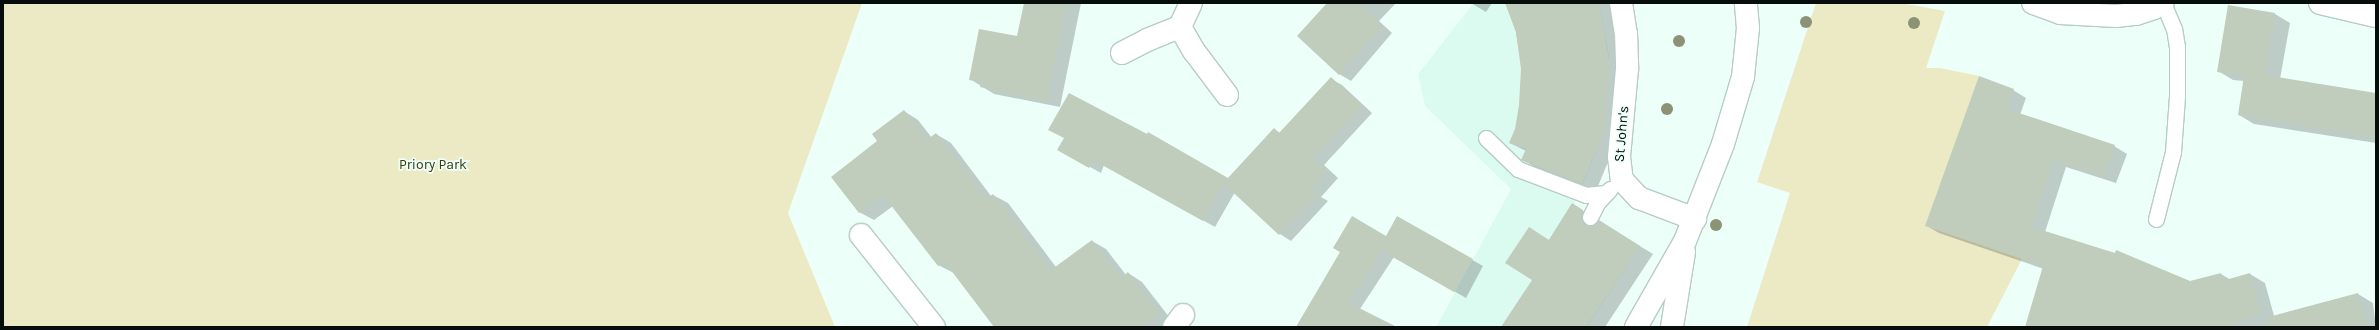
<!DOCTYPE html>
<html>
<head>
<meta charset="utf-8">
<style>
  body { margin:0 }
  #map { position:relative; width:2379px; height:330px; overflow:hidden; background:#edfff9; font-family:Karla,sans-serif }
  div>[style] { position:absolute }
  .built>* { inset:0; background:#dcfbf0 }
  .green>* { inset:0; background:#eceac4 }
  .shadow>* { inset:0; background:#0003 }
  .building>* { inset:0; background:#c0ccbc }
  .roads { filter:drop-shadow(1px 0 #b7ccc5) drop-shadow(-1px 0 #b7ccc5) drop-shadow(0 1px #b7ccc5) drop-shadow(0 -1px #b7ccc5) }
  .service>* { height:15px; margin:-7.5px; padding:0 7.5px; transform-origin:7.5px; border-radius:7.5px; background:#fff }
  .minor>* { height:22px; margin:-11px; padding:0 11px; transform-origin:11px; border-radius:11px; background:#fff }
  .primary>* { height:22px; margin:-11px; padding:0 11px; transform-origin:11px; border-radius:11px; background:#fff }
  .trees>* { width:12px; height:12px; margin:-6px; border-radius:50%; background:#8b9276 }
  span { translate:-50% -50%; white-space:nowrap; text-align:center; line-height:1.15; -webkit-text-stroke:3.5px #edfff9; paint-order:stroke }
  .street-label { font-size:14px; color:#060d0b }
  .park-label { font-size:14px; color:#3b380b }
  .frame { position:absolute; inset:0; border:4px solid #060d0b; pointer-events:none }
</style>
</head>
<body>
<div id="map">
  <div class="built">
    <div style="clip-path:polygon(1469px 3px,1599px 3px,1609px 54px,1607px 93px,1595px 155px,1574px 205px,1640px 246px,1587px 327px,1436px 327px,1511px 189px,1425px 106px,1418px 74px,1472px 5px)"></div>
  </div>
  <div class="green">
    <div style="clip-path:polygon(3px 3px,862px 3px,788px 213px,835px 327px,3px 327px)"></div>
    <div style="clip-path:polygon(1816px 3px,1901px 3px,1945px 11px,1926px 68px,1940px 68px,1979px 76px,1926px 226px,2022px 259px,1987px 327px,1747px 327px,1790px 193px,1757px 182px)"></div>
  </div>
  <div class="shadow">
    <div style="clip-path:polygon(1025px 3px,1081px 3px,1060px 107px,994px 94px,970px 79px,1017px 38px)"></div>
    <div style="clip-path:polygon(1329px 3px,1396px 3px,1379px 21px,1392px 33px,1351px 81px,1339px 74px)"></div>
    <div style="clip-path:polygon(1471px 3px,1492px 3px,1486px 12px)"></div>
    <div style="clip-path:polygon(1506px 3px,1610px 3px,1623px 75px,1617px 140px,1596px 191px,1538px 169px,1524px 160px,1526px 151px,1510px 143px,1516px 130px,1520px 105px,1522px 69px,1516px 32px)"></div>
    <div style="clip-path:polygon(2275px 14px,2290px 23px,2280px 79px,2376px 94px,2376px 143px,2254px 124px,2239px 115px,2244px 81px,2233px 80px,2218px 71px)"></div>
    <div style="clip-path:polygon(1331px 79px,1342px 85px,1372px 113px,1324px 165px,1338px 178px,1321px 197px,1328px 201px,1291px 241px,1280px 234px,1235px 192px,1215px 227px,1104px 165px,1101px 173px,1070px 156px,1229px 179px,1274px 129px,1280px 133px)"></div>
    <div style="clip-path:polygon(2013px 90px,2026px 98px,2020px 115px,2114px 146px,2127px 154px,2116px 183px,2066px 167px,2045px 232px,2178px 285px,2221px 274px,2231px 280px,2250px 274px,2265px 283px,2276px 323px,2262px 327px,2026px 327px,2044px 269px,1939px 233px,1927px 226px)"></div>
    <div style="clip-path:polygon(904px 111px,918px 120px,932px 138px,936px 134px,951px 143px,991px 196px,993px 195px,1008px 203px,1056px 267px,1092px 241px,1106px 249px,1126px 275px,1128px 273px,1142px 282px,1173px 322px,1166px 327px,996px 327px,954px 273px,938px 265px,893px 206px,874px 220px,859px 212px,879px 142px)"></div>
    <div style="clip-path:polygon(1572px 204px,1596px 219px,1593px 228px,1612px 229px,1653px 254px,1605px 327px,1502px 327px,1533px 280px,1549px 240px)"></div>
    <div style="clip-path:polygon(1397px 218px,1483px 266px,1466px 298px,1394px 257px,1360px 309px,1394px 327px,1296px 327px,1342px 252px,1387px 237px)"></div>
    <div style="clip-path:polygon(2358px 294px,2373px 303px,2376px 327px,2282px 327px)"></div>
  </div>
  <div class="building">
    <div style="clip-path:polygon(1024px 3px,1067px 3px,1047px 101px,980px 87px,981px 82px,969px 80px,979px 29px,1017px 36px)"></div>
    <div style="clip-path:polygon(1327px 3px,1358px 3px,1382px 26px,1339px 75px,1297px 36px)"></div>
    <div style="clip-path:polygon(1505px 3px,1599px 3px,1610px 67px,1604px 132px,1582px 184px,1523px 161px,1521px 160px,1526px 149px,1509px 143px,1515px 129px,1519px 105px,1521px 69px,1516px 32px)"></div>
    <div style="clip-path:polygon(2228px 5px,2275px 13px,2265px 75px,2376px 93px,2376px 138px,2238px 115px,2244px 76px,2217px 72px)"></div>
    <div style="clip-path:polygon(1979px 76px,2014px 89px,2007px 109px,2115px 145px,2104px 176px,2054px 160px,2032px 227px,2115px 253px,2116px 250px,2190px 281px,2221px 273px,2222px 281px,2250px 273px,2262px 314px,2219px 327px,2025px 327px,2043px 266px,1925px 226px)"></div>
    <div style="clip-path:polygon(1331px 77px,1362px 106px,1313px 158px,1327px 171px,1310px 190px,1317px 194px,1279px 235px,1224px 184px,1203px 221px,1093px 160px,1089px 168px,1057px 150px,1064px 138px,1048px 130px,1069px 93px,1147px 134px,1148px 132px,1228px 178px,1227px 179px,1274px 128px,1279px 133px)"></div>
    <div style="clip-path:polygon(904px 110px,927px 140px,936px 133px,986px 199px,993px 194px,1051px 270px,1092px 240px,1121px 278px,1128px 272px,1159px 313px,1142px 327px,994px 327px,944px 261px,938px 266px,883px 195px,859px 213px,831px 177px,877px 141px,872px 134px)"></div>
    <div style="clip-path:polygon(1572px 203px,1583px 210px,1581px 218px,1586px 225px,1595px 225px,1599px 220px,1640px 246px,1586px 327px,1501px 327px,1532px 280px,1505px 263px,1529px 227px,1549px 240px)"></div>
    <div style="clip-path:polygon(1352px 216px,1386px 236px,1397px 216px,1473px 259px,1454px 292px,1382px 251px,1349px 303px,1397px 327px,1296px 327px,1340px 252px,1333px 248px)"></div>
    <div style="clip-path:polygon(2358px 293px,2367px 327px,2266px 327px,2265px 318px)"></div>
  </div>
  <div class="roads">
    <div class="service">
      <div style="left:1486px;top:138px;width:45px;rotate:44.1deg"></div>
      <div style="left:1518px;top:169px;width:73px;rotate:20.9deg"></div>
      <div style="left:1586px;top:195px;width:19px;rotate:-6deg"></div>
      <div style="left:1590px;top:217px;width:16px;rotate:-63deg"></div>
      <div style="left:1597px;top:203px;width:19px;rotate:-47deg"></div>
      <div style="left:2156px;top:219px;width:69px;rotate:-75.8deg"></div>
      <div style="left:2173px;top:152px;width:56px;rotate:-85.9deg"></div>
      <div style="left:2177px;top:96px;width:49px;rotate:-90deg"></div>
      <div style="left:2177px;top:47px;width:18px;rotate:-99deg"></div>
      <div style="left:2174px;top:29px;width:28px;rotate:-113deg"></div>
    </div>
    <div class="minor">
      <div style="left:1191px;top:3px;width:26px;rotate:115deg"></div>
      <div style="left:1180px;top:27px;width:28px;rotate:60deg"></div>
      <div style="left:1194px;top:51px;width:55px;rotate:53.1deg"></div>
      <div style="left:1621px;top:3px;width:30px;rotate:81deg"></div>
      <div style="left:1626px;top:33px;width:36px;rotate:88deg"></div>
      <div style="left:1627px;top:69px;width:88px;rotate:95.2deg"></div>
      <div style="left:1619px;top:157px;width:23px;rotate:83deg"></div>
      <div style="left:1622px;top:180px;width:25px;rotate:47deg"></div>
      <div style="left:1639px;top:198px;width:60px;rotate:20.6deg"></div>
      <div style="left:2033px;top:3px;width:29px;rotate:20deg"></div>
      <div style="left:2060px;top:13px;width:56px;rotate:3.1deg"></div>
      <div style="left:2116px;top:16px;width:20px;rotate:-6deg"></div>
      <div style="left:2136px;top:14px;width:19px;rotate:-18deg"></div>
      <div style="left:2154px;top:8px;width:10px;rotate:-29deg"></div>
      <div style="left:2320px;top:3px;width:57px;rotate:13.1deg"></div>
      <div style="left:1122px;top:53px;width:28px;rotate:-27deg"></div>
      <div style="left:1147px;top:40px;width:35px;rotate:-22deg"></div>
      <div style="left:861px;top:235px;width:117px;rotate:51.6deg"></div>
      <div style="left:1174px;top:327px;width:15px;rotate:-53deg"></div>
    </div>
    <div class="primary">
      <div style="left:1636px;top:327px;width:99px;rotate:-60.3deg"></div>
      <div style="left:1685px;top:241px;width:104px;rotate:-68.6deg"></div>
      <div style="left:1723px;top:144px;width:70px;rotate:-73.4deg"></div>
      <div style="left:1743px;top:77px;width:49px;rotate:-84.2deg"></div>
      <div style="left:1748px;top:28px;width:25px;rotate:-95deg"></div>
      <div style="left:1672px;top:327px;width:76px;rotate:-80.9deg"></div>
    </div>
  </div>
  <div class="trees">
    <div style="left:1806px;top:22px"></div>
    <div style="left:1914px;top:23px"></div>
    <div style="left:1679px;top:41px"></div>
    <div style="left:1667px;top:109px"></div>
    <div style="left:1716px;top:225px"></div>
  </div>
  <div class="street-label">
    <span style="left:1622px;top:134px;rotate:-85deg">St John's</span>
  </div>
  <div class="park-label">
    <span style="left:433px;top:165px">Priory Park</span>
  </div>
  <div class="frame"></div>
</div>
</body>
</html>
